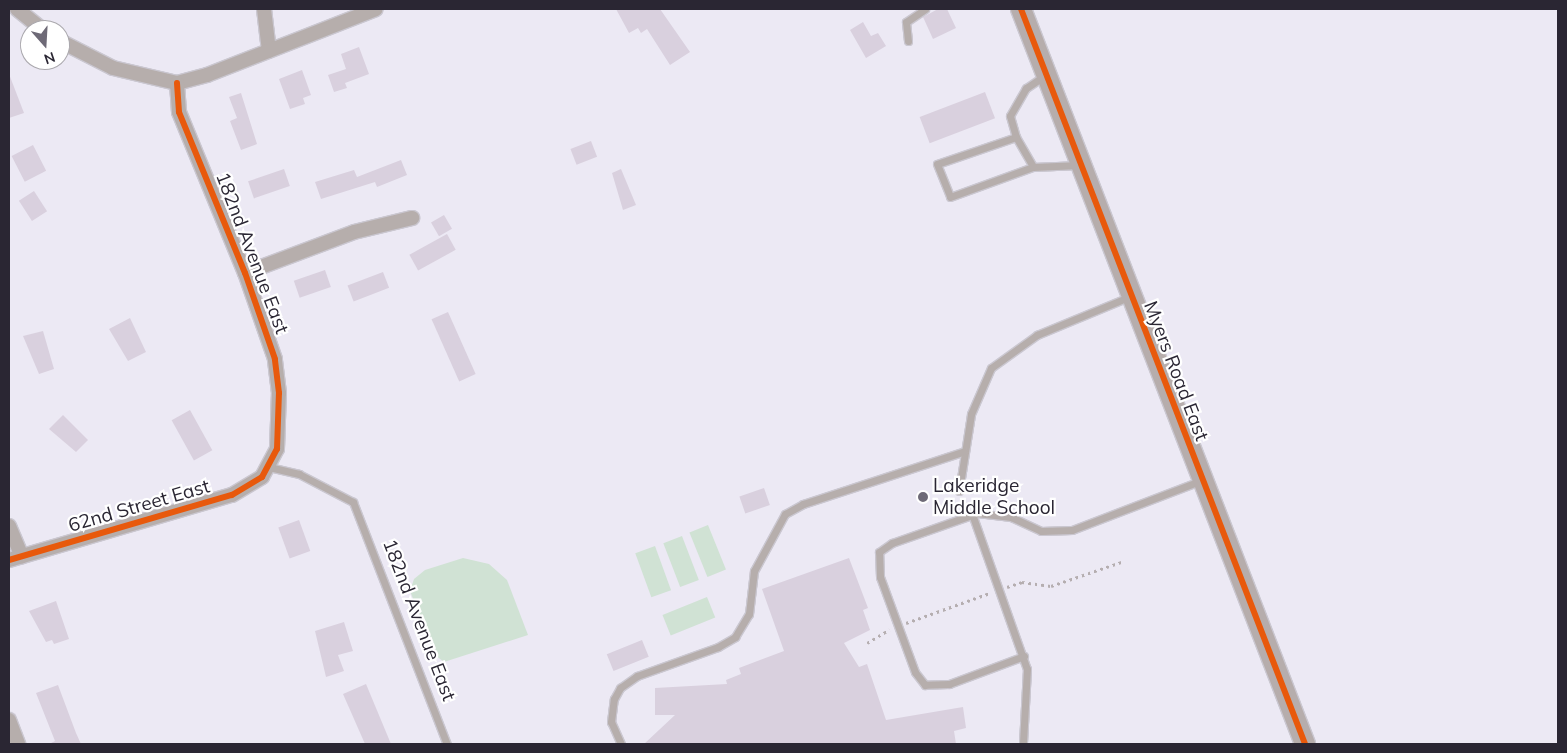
<!DOCTYPE html>
<html>
<head>
<meta charset="utf-8">
<style>
  body { margin:0 }
  #map { position:relative; width:1567px; height:753px; overflow:hidden; background:#ece9f4; font-family:Mulish,sans-serif }
  div>[style] { position:absolute }
  .green>* { inset:0; background:#d0e2d4; transform-origin:0 0 }
  .building>* { inset:0; background:#d9d0de; transform-origin:0 0 }
  .path>* { height:2.5px; margin-top:-1.25px; transform-origin:0; background:repeating-linear-gradient(90deg,#b5aeb0 0 2.5px,transparent 0 6.5px) }
  .roads { filter:drop-shadow(1px 0 #cac7d0) drop-shadow(-1px 0 #cac7d0) drop-shadow(0 1px #cac7d0) drop-shadow(0 -1px #cac7d0) }
  .lane>* { height:7px; margin:-3.5px; padding:0 3.5px; transform-origin:3.5px; border-radius:3.5px; background:#b6aeac }
  .street>* { height:14px; margin:-7px; padding:0 7px; transform-origin:7px; border-radius:7px; background:#b6aeac }
  .secondary>* { height:20px; margin:-10px; padding:0 10px; transform-origin:10px; border-radius:10px; background:#b6adac }
  .cycleway>* { height:6px; margin:-3px; padding:0 3px; transform-origin:3px; border-radius:3px; background:#e8590c }
  .dots>* { width:14px; height:14px; translate:-50% -50%; box-sizing:border-box; border:2px solid #fff; border-radius:50% }
  span { translate:-50% -50%; white-space:nowrap; text-align:center; line-height:1.15; -webkit-text-stroke:4.5px #fff; paint-order:stroke }
  .street-label { font-size:19px; color:#2a2633 }
  .poi-label { font-size:19px; color:#2a2633 }
  .left { translate:0 -50%; text-align:left }
  .frame { position:absolute; inset:0; border:10px solid #2a2633; pointer-events:none }
  .north { position:absolute; left:20px; top:20px; width:50px; height:50px; box-sizing:border-box; background:#fff; border:1px solid #aaa8ad; border-radius:50%; rotate:161deg; font-size:14px; font-weight:700; line-height:20px; text-align:center; color:#2a2633 }
  .north::after { content:''; display:block; margin:auto; width:18px; height:22px; background:#6e6a77; clip-path:polygon(50% 0,100% 100%,50% 72%,0 100%) }
</style>
</head>
<body>
<div id="map">
  <div class="green">
    <div style="left:708px;top:525px;width:48px;height:20px;rotate:68deg"></div>
    <div style="left:682px;top:536px;width:47px;height:20px;rotate:69deg"></div>
    <div style="left:655px;top:546px;width:47px;height:21px;rotate:70deg"></div>
    <div style="clip-path:polygon(463px 558px,489px 564px,507px 580px,528px 635px,444px 662px,435px 655px,410px 591px,414px 579px,425px 570px)"></div>
    <div style="left:707px;top:597px;width:22px;height:48px;rotate:68deg"></div>
  </div>
  <div class="building">
    <div style="clip-path:polygon(616px 9px,660px 9px,690px 52px,670px 65px,647px 29px,641px 33px,638px 28px,629px 33px)"></div>
    <div style="clip-path:polygon(938px 9px,947px 9px,956px 28px,933px 39px,923px 17px)"></div>
    <div style="clip-path:polygon(863px 22px,871px 36px,878px 33px,886px 46px,866px 58px,850px 30px)"></div>
    <div style="clip-path:polygon(359px 47px,369px 74px,345px 83px,347px 88px,334px 92px,328px 75px,346px 69px,341px 54px)"></div>
    <div style="clip-path:polygon(302px 70px,311px 95px,303px 98px,305px 104px,290px 109px,279px 79px)"></div>
    <div style="clip-path:polygon(9px 74px,24px 113px,9px 118px)"></div>
    <div style="left:985px;top:92px;width:28px;height:70px;rotate:69deg"></div>
    <div style="clip-path:polygon(241px 93px,257px 144px,241px 150px,230px 121px,237px 118px,229px 97px)"></div>
    <div style="left:591px;top:141px;width:17px;height:22px;rotate:69deg"></div>
    <div style="left:33px;top:145px;width:29px;height:24px;rotate:63deg"></div>
    <div style="clip-path:polygon(401px 160px,407px 175px,377px 187px,375px 182px,321px 199px,315px 182px,354px 170px,357px 177px)"></div>
    <div style="left:284px;top:169px;width:18px;height:38px;rotate:71deg"></div>
    <div style="clip-path:polygon(621px 169px,636px 205px,623px 210px,612px 173px)"></div>
    <div style="left:34px;top:191px;width:24px;height:18px;rotate:57deg"></div>
    <div style="left:444px;top:215px;width:16px;height:15px;rotate:60deg"></div>
    <div style="left:447px;top:234px;width:18px;height:43px;rotate:61deg"></div>
    <div style="left:325px;top:270px;width:18px;height:33px;rotate:71deg"></div>
    <div style="left:383px;top:272px;width:17px;height:38px;rotate:69deg"></div>
    <div style="left:448px;top:312px;width:68px;height:18px;rotate:66deg"></div>
    <div style="clip-path:polygon(130px 318px,146px 352px,128px 361px,109px 329px)"></div>
    <div style="clip-path:polygon(43px 331px,54px 369px,39px 374px,23px 336px)"></div>
    <div style="left:190px;top:410px;width:46px;height:21px;rotate:61deg"></div>
    <div style="clip-path:polygon(63px 415px,88px 440px,76px 452px,49px 429px)"></div>
    <div style="left:764px;top:488px;width:18px;height:26px;rotate:71deg"></div>
    <div style="left:299px;top:520px;width:33px;height:22px;rotate:70deg"></div>
    <div style="clip-path:polygon(849px 558px,868px 608px,863px 610px,870px 630px,844px 643px,859px 667px,867px 664px,886px 720px,963px 707px,966px 728px,954px 731px,956px 744px,644px 744px,675px 715px,655px 715px,655px 688px,727px 684px,726px 680px,741px 674px,739px 668px,784px 651px,762px 589px)"></div>
    <div style="clip-path:polygon(56px 601px,69px 639px,54px 644px,52px 640px,46px 642px,29px 611px)"></div>
    <div style="clip-path:polygon(344px 622px,353px 651px,338px 655px,344px 671px,326px 677px,315px 631px)"></div>
    <div style="left:642px;top:640px;width:18px;height:38px;rotate:68deg"></div>
    <div style="clip-path:polygon(366px 684px,391px 744px,365px 744px,343px 694px)"></div>
    <div style="clip-path:polygon(58px 685px,76px 733px,81px 744px,49px 744px,55px 741px,36px 693px)"></div>
  </div>
  <div class="path">
    <div style="left:1007px;top:587px;width:16px;rotate:-18deg"></div>
    <div style="left:1022px;top:582px;width:29px;rotate:8deg"></div>
    <div style="left:1051px;top:586px;width:77px;rotate:-18.9deg"></div>
    <div style="left:906px;top:623px;width:89px;rotate:-19.7deg"></div>
    <div style="left:867px;top:643px;width:26px;rotate:-31deg"></div>
  </div>
  <div class="roads">
    <div class="lane">
      <div style="left:908px;top:41px;width:19px;rotate:-96deg"></div>
      <div style="left:906px;top:22px;width:23px;rotate:-34deg"></div>
      <div style="left:1044px;top:76px;width:22px;rotate:146deg"></div>
      <div style="left:1026px;top:88px;width:32px;rotate:120deg"></div>
      <div style="left:1010px;top:116px;width:22px;rotate:74deg"></div>
      <div style="left:1016px;top:137px;width:83px;rotate:161.1deg"></div>
      <div style="left:937px;top:164px;width:35px;rotate:68deg"></div>
      <div style="left:950px;top:197px;width:88px;rotate:-19.9deg"></div>
      <div style="left:1033px;top:167px;width:47px;rotate:-2.4deg"></div>
      <div style="left:1016px;top:137px;width:34px;rotate:60deg"></div>
      <div style="left:269px;top:467px;width:31px;rotate:13deg"></div>
      <div style="left:299px;top:474px;width:61px;rotate:27.4deg"></div>
      <div style="left:353px;top:502px;width:260px;rotate:68.8deg"></div>
      <div style="left:959px;top:491px;width:78px;rotate:-81.1deg"></div>
      <div style="left:971px;top:414px;width:50px;rotate:-66.5deg"></div>
      <div style="left:991px;top:368px;width:57px;rotate:-35.7deg"></div>
      <div style="left:1037px;top:335px;width:102px;rotate:-22.5deg"></div>
      <div style="left:972px;top:514px;width:164px;rotate:70.5deg"></div>
      <div style="left:1027px;top:669px;width:75px;rotate:93.1deg"></div>
      <div style="left:1024px;top:656px;width:80px;rotate:159.5deg"></div>
      <div style="left:949px;top:684px;width:24px;rotate:178deg"></div>
      <div style="left:925px;top:685px;width:16px;rotate:-128deg"></div>
      <div style="left:915px;top:672px;width:101px;rotate:-110.2deg"></div>
      <div style="left:880px;top:577px;width:25px;rotate:-92deg"></div>
      <div style="left:879px;top:552px;width:16px;rotate:-35deg"></div>
      <div style="left:892px;top:543px;width:90px;rotate:-19.4deg"></div>
      <div style="left:977px;top:513px;width:34px;rotate:7deg"></div>
      <div style="left:1011px;top:517px;width:33px;rotate:25deg"></div>
      <div style="left:1041px;top:531px;width:31px;rotate:-2deg"></div>
      <div style="left:1072px;top:530px;width:139px;rotate:-21deg"></div>
      <div style="left:621px;top:744px;width:24px;rotate:-114deg"></div>
      <div style="left:611px;top:722px;width:23px;rotate:-83deg"></div>
      <div style="left:614px;top:699px;width:13px;rotate:-61deg"></div>
      <div style="left:620px;top:688px;width:21px;rotate:-35deg"></div>
      <div style="left:637px;top:676px;width:86px;rotate:-19.7deg"></div>
      <div style="left:718px;top:647px;width:20px;rotate:-30deg"></div>
      <div style="left:735px;top:637px;width:27px;rotate:-59deg"></div>
      <div style="left:749px;top:614px;width:43px;rotate:-83.4deg"></div>
      <div style="left:754px;top:571px;width:65px;rotate:-61.5deg"></div>
      <div style="left:785px;top:514px;width:21px;rotate:-29deg"></div>
      <div style="left:803px;top:504px;width:170px;rotate:-18.1deg"></div>
    </div>
    <div class="street">
      <div style="left:17px;top:9px;width:33px;rotate:39deg"></div>
      <div style="left:264px;top:9px;width:42px;rotate:83.2deg"></div>
      <div style="left:60px;top:41px;width:59px;rotate:27deg"></div>
      <div style="left:113px;top:68px;width:66px;rotate:13.2deg"></div>
      <div style="left:177px;top:83px;width:31px;rotate:-15deg"></div>
      <div style="left:207px;top:75px;width:181px;rotate:-21.3deg"></div>
      <div style="left:245px;top:273px;width:116px;rotate:-20.6deg"></div>
      <div style="left:354px;top:232px;width:60px;rotate:-13.6deg"></div>
      <div style="left:9px;top:526px;width:33px;rotate:67deg"></div>
      <div style="left:9px;top:560px;width:232px;rotate:-16.3deg"></div>
      <div style="left:232px;top:495px;width:35px;rotate:-31deg"></div>
      <div style="left:262px;top:477px;width:32px;rotate:-62deg"></div>
      <div style="left:277px;top:449px;width:56px;rotate:-88deg"></div>
      <div style="left:279px;top:393px;width:34px;rotate:-97deg"></div>
      <div style="left:275px;top:359px;width:91px;rotate:-109.2deg"></div>
      <div style="left:245px;top:273px;width:174px;rotate:-112.3deg"></div>
      <div style="left:179px;top:112px;width:29px;rotate:-94deg"></div>
      <div style="left:9px;top:720px;width:26px;rotate:69deg"></div>
    </div>
    <div class="secondary">
      <div style="left:1021px;top:9px;width:788px;rotate:68.87deg"></div>
    </div>
  </div>
  <div class="cycleway">
    <div style="left:1021px;top:9px;width:788px;rotate:68.87deg"></div>
    <div style="left:9px;top:560px;width:232px;rotate:-16.3deg"></div>
    <div style="left:232px;top:495px;width:35px;rotate:-31deg"></div>
    <div style="left:262px;top:477px;width:32px;rotate:-62deg"></div>
    <div style="left:277px;top:449px;width:56px;rotate:-88deg"></div>
    <div style="left:279px;top:393px;width:34px;rotate:-97deg"></div>
    <div style="left:275px;top:359px;width:91px;rotate:-109.2deg"></div>
    <div style="left:245px;top:273px;width:174px;rotate:-112.3deg"></div>
    <div style="left:179px;top:112px;width:29px;rotate:-94deg"></div>
  </div>
  <div class="dots">
    <div style="left:923px;top:497px;background:#6e6a77"></div>
  </div>
  <div class="street-label">
    <span style="left:252px;top:253px;rotate:69deg">182nd Avenue East</span>
    <span style="left:1176px;top:371px;rotate:69deg">Myers Road East</span>
    <span style="left:139px;top:506px;rotate:-16deg">62nd Street East</span>
    <span style="left:419px;top:620px;rotate:69deg">182nd Avenue East</span>
  </div>
  <div class="poi-label">
    <span class="left" style="left:933px;top:497px">Lakeridge<br>Middle School</span>
  </div>
  <div class="frame"></div>
  <div class="north">N</div>
</div>
</body>
</html>
